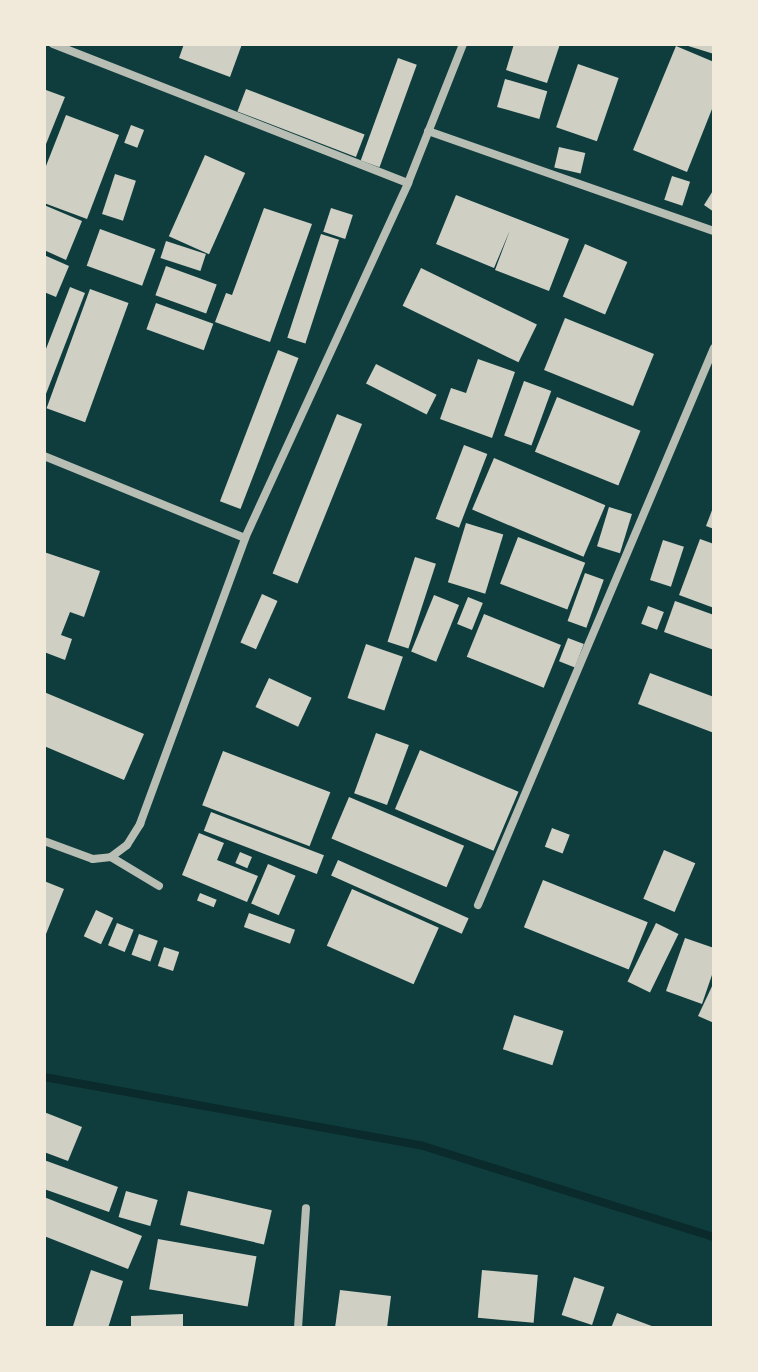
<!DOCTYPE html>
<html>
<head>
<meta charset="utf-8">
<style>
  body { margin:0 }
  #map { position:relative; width:758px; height:1372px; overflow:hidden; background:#0f3d3e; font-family:"PT Sans Narrow",sans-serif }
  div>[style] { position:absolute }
  .stream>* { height:8px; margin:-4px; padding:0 4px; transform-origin:4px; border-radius:4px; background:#0a2a2b }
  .building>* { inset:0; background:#cfcfc3; transform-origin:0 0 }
  .minor>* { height:8px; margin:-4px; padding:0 4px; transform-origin:4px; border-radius:4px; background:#b8beb3 }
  span { translate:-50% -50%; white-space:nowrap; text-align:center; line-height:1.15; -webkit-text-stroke:7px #f1e9da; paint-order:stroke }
  .frame { position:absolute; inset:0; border:46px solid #f1e9da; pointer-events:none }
</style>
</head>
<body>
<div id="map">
  <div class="stream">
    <div style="left:44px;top:1077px;width:382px;rotate:10.3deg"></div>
    <div style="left:420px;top:1145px;width:308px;rotate:17.4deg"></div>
  </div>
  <div class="building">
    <div style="clip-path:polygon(184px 44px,242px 44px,230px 77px,179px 58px)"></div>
    <div style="clip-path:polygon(514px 44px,560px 44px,547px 83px,506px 70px)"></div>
    <div style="clip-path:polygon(685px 44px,714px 44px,714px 54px,685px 45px)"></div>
    <div style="clip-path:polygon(676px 46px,714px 62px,714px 104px,687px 172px,633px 150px)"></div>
    <div style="left:398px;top:58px;width:20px;height:109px;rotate:20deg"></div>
    <div style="left:578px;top:64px;width:43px;height:67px;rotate:19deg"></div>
    <div style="left:505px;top:79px;width:44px;height:29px;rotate:16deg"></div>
    <div style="left:246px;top:89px;width:127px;height:24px;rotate:21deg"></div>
    <div style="clip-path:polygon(46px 90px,65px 97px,44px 149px,44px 96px)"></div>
    <div style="clip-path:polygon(66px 115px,119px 135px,87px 219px,44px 203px,44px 171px)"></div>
    <div style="left:131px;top:125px;width:14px;height:19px;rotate:21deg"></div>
    <div style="left:559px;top:147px;width:27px;height:21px;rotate:13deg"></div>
    <div style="left:205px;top:155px;width:44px;height:89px;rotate:24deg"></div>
    <div style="left:115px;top:174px;width:22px;height:42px;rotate:18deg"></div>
    <div style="left:672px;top:176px;width:19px;height:25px;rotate:18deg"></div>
    <div style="clip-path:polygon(714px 189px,714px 212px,704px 205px)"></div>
    <div style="clip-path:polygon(456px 195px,569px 239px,549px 291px,495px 270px,510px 230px,494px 268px,436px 244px)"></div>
    <div style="clip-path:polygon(44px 205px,82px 221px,66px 260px,44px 250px)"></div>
    <div style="clip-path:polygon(264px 208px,312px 224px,270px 342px,215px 322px,226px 293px,232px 295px)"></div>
    <div style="left:331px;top:208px;width:23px;height:25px;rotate:18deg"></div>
    <div style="left:100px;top:229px;width:59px;height:39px;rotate:20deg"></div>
    <div style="left:321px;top:234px;width:19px;height:109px;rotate:18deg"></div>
    <div style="left:166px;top:241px;width:42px;height:18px;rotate:18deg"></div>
    <div style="left:585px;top:244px;width:46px;height:57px;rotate:23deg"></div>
    <div style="clip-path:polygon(44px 255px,69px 266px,56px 297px,44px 292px)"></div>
    <div style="left:166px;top:266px;width:54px;height:31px;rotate:20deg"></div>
    <div style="left:421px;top:268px;width:129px;height:42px;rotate:26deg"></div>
    <div style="clip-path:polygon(70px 287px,85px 293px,44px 399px,44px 354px)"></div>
    <div style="left:90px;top:289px;width:41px;height:127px;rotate:20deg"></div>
    <div style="left:156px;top:303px;width:61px;height:28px;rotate:20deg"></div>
    <div style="left:565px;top:318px;width:96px;height:56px;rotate:22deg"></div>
    <div style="left:278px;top:350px;width:22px;height:162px;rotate:21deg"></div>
    <div style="clip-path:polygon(478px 359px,515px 372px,492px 438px,440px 419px,451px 388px,466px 393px)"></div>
    <div style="left:376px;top:364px;width:68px;height:22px;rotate:27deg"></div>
    <div style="left:524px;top:381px;width:29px;height:58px;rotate:20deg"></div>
    <div style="left:557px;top:397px;width:90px;height:59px;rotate:22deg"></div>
    <div style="left:337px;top:414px;width:27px;height:172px;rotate:22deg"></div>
    <div style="left:464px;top:445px;width:25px;height:79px;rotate:21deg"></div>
    <div style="left:494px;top:458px;width:121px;height:56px;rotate:23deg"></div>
    <div style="clip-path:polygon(714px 505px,714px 529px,706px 526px)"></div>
    <div style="left:609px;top:507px;width:24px;height:41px;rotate:17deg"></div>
    <div style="left:466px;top:523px;width:39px;height:62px;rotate:17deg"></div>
    <div style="left:518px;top:537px;width:72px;height:50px;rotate:21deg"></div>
    <div style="clip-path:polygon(700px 539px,714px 544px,714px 608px,679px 595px)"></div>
    <div style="left:663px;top:540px;width:22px;height:42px;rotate:18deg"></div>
    <div style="clip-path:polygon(44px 552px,100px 571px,84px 617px,70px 612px,61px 635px,72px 639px,65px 660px,44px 652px)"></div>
    <div style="left:415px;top:557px;width:22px;height:89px;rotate:18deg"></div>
    <div style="left:585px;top:573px;width:20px;height:51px;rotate:20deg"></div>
    <div style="left:262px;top:594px;width:17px;height:53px;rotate:24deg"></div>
    <div style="left:434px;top:595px;width:27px;height:61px;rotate:22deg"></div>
    <div style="left:468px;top:597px;width:16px;height:29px;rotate:22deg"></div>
    <div style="clip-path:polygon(675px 601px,714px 615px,714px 650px,664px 632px)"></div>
    <div style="left:648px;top:606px;width:17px;height:19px;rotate:21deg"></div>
    <div style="left:484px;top:614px;width:83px;height:46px;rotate:22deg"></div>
    <div style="left:568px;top:638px;width:17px;height:25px;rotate:21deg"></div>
    <div style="left:366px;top:644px;width:39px;height:57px;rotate:19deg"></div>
    <div style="clip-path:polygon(650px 673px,714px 697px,714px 733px,638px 704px)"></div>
    <div style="left:269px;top:678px;width:47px;height:32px;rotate:25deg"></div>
    <div style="clip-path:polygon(44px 692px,144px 734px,124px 780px,44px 746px)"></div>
    <div style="left:376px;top:733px;width:35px;height:64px;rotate:20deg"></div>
    <div style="left:420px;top:750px;width:107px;height:64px;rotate:23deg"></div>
    <div style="left:223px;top:751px;width:115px;height:58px;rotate:21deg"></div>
    <div style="left:349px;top:797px;width:125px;height:45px;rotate:23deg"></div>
    <div style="left:211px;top:812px;width:121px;height:20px;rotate:21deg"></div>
    <div style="left:552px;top:828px;width:19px;height:20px;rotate:21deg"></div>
    <div style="clip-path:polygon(199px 833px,224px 843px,217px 860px,258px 876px,247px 902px,182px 875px)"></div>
    <div style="left:664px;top:850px;width:34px;height:53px;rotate:23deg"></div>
    <div style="left:240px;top:852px;width:13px;height:12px;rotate:23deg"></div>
    <div style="left:338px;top:860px;width:143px;height:17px;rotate:24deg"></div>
    <div style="left:268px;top:864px;width:30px;height:43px;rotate:23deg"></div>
    <div style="left:543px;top:880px;width:113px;height:51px;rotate:22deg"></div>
    <div style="clip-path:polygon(44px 881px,64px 889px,44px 939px)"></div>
    <div style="left:352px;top:889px;width:95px;height:62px;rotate:24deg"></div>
    <div style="left:200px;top:893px;width:18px;height:8px;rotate:22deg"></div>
    <div style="left:96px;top:910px;width:19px;height:29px;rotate:25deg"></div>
    <div style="left:249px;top:913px;width:49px;height:15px;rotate:20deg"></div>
    <div style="left:117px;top:923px;width:18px;height:24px;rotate:22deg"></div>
    <div style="left:656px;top:923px;width:25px;height:65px;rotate:26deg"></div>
    <div style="left:139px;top:934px;width:20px;height:22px;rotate:20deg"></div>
    <div style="clip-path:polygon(685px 938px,714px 948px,714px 969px,702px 1004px,666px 991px)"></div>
    <div style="left:164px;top:947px;width:16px;height:20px;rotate:18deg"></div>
    <div style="clip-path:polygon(714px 982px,714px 1023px,698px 1016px)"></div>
    <div style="left:514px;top:1015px;width:52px;height:36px;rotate:18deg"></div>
    <div style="clip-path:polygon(44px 1112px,82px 1127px,68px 1161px,44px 1152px)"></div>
    <div style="clip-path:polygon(44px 1160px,118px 1187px,109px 1212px,44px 1189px)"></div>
    <div style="left:126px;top:1191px;width:33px;height:27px;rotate:16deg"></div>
    <div style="left:188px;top:1191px;width:86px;height:35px;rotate:13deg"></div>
    <div style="clip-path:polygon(44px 1197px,142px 1236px,128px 1269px,44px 1236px)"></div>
    <div style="left:158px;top:1239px;width:100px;height:51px;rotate:10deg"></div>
    <div style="clip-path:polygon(91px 1270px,123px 1281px,108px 1328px,73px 1326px)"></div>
    <div style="left:482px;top:1270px;width:56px;height:48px;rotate:5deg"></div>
    <div style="left:574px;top:1277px;width:32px;height:40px;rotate:18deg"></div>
    <div style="clip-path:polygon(340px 1290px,391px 1296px,387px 1328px,335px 1328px)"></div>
    <div style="clip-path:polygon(617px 1313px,657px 1328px,611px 1328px)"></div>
    <div style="clip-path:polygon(183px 1314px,183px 1328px,131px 1328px,131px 1316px)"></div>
  </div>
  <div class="minor">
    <div style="left:53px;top:44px;width:381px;rotate:21.4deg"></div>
    <div style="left:428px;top:131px;width:303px;rotate:19.3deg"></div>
    <div style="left:44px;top:456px;width:217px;rotate:22.2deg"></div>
    <div style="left:44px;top:841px;width:52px;rotate:20.2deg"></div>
    <div style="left:93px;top:859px;width:18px;rotate:-6deg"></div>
    <div style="left:111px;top:857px;width:56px;rotate:31.1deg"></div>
    <div style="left:111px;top:857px;width:20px;rotate:-37deg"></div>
    <div style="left:127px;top:845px;width:25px;rotate:-58deg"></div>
    <div style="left:140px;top:824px;width:305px;rotate:-69.8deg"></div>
    <div style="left:245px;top:538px;width:391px;rotate:-65.3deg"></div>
    <div style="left:408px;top:183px;width:149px;rotate:-68.4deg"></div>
    <div style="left:478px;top:905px;width:605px;rotate:-67.04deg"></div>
    <div style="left:298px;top:1328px;width:120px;rotate:-86.2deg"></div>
  </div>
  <div class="frame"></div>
</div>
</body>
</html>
